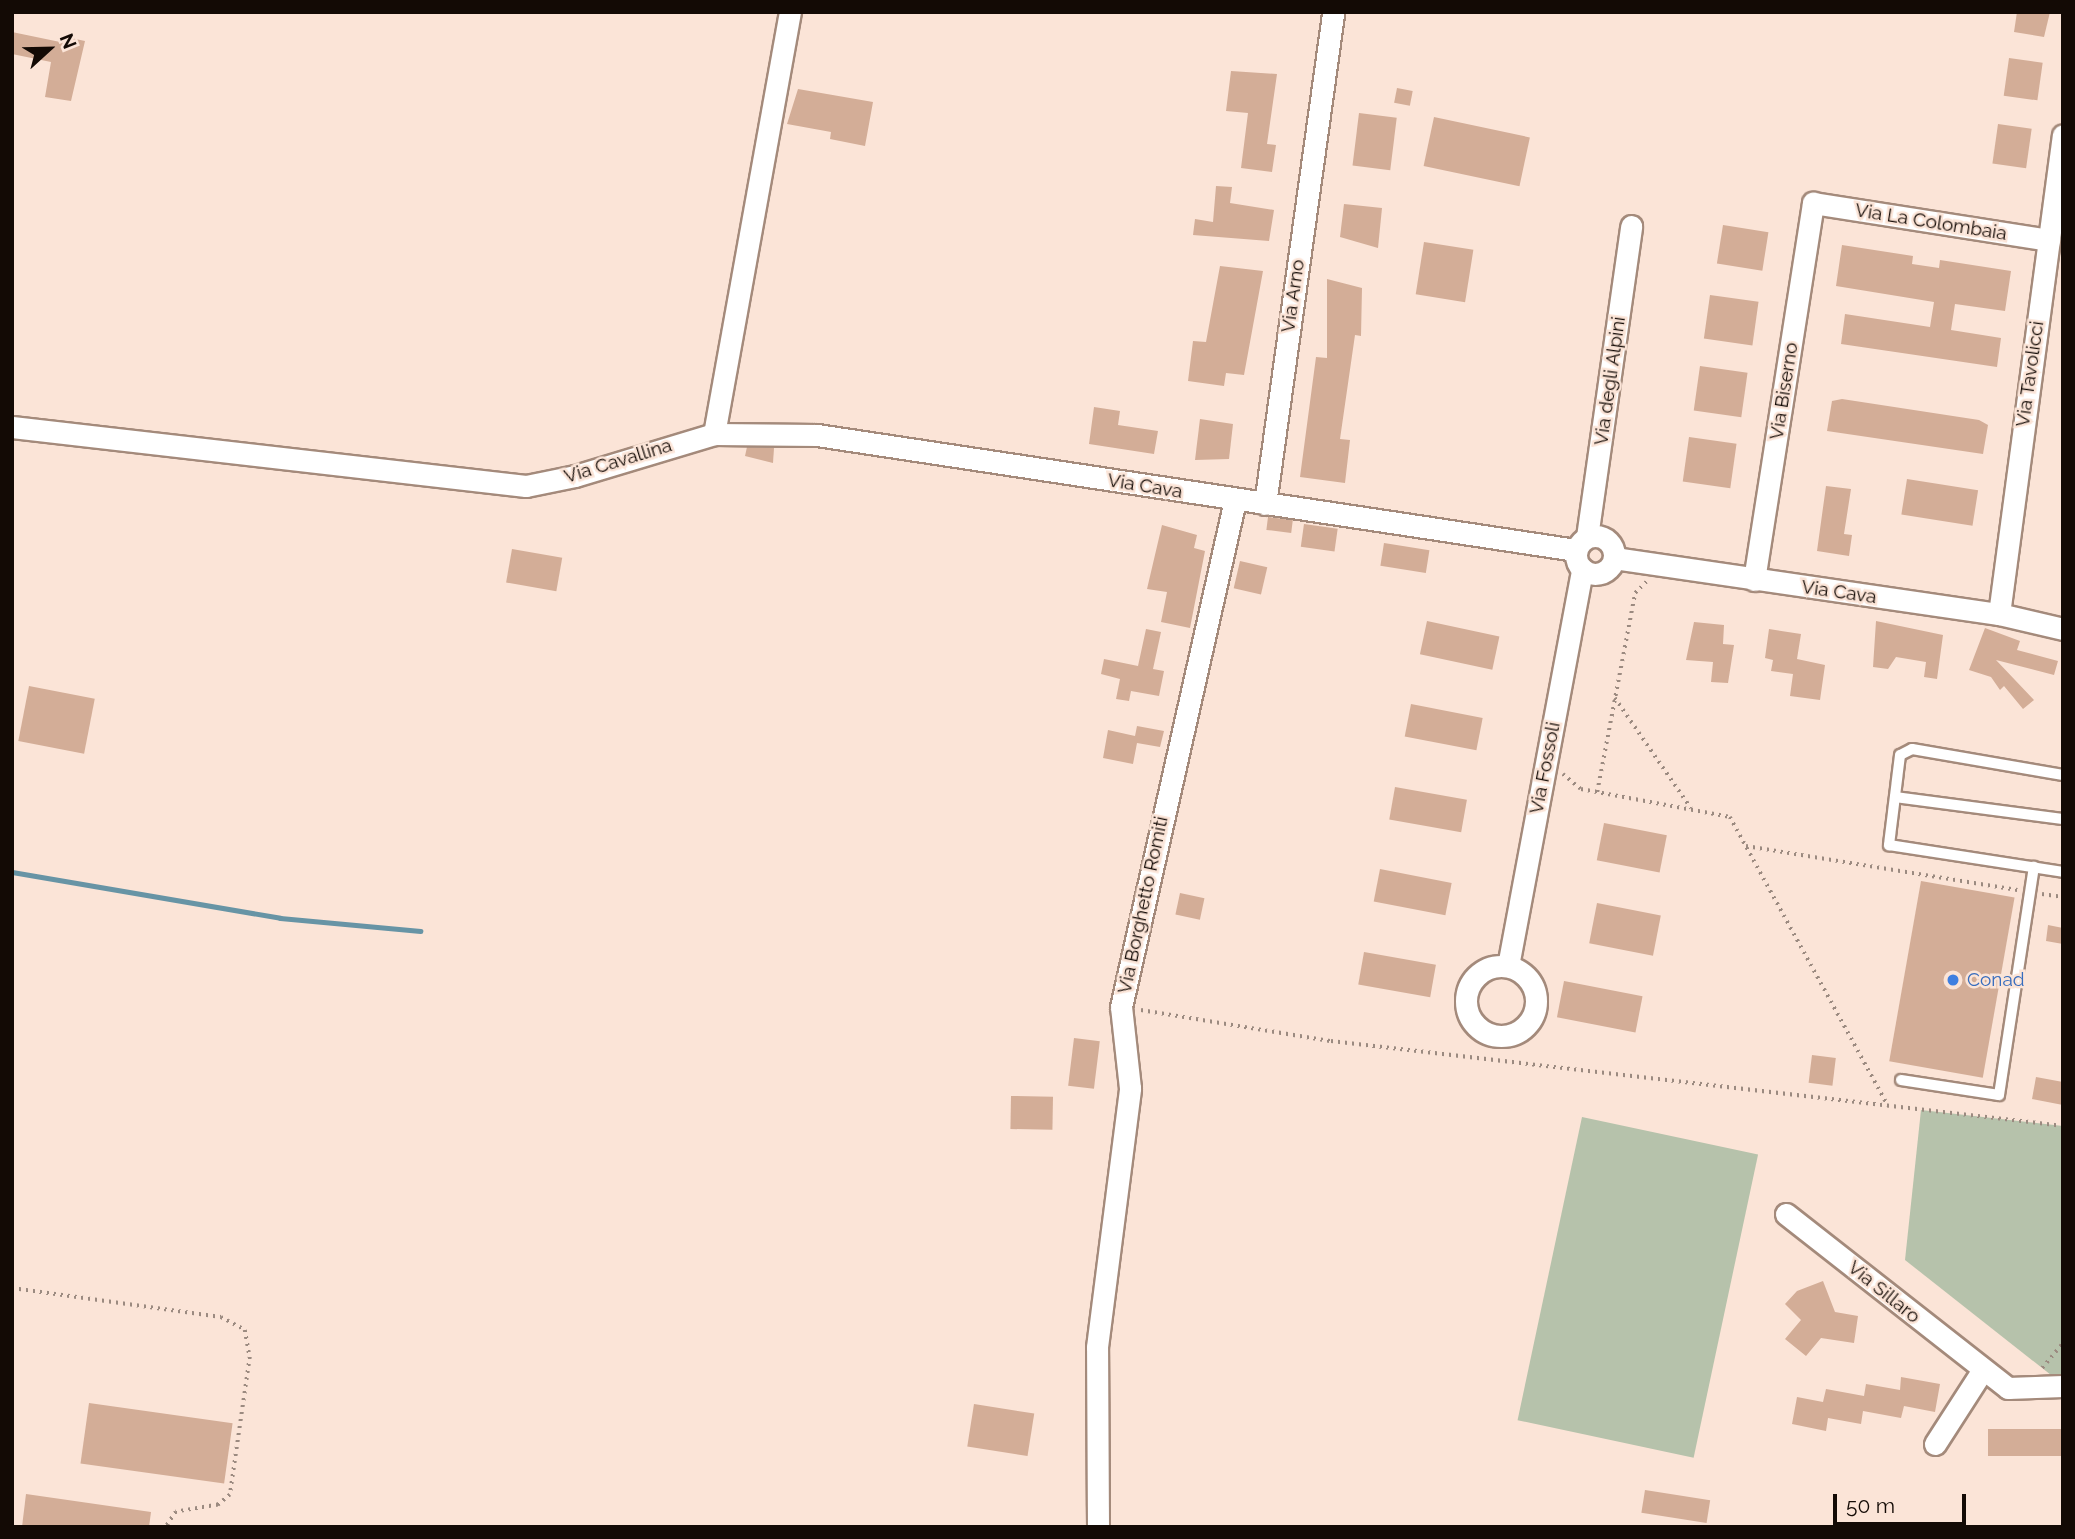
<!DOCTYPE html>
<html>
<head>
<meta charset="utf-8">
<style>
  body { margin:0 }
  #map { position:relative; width:2075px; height:1539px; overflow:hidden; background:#fbe4d7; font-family:Raleway,sans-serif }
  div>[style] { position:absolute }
  .green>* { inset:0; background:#b6c2ab; transform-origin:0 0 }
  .stream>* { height:5px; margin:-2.5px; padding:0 2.5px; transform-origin:2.5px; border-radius:2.5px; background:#6794a5 }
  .building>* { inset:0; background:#d3ad97; transform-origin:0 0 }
  .path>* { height:3.5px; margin-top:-1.75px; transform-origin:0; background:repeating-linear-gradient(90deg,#9b8a80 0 2px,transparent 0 7px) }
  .roads { filter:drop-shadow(2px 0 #a48a7b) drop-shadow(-2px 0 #a48a7b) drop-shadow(0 2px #a48a7b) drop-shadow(0 -2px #a48a7b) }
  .lane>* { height:10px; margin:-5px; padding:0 5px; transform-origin:5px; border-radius:5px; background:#fff }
  .street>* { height:21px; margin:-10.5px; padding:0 10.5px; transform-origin:10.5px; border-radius:10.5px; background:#fff }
  .street>.ring { margin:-10.5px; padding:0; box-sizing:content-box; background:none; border:21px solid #fff; border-radius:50% }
  .dots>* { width:19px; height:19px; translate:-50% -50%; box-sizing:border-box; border:4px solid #fbe4d7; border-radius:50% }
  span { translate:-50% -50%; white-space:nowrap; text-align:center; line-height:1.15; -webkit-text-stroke:5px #fbe4d7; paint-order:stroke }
  .street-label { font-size:19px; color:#130a05 }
  .shop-label { font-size:19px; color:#366cbe }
  .left { translate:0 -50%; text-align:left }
  .frame { position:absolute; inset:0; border:14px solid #130a05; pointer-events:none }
  .north { position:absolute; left:14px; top:14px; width:70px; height:70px; -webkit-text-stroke:5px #fbe4d7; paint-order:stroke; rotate:68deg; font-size:19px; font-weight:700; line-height:28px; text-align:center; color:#130a05 }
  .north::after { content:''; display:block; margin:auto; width:24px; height:32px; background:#130a05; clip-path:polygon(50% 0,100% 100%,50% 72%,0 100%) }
  .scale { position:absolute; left:1833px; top:1494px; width:133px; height:32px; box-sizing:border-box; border:4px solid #130a05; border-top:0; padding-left:9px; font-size:21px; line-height:24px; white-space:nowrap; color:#130a05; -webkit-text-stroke:5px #fbe4d7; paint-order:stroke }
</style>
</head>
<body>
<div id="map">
  <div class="green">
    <div style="clip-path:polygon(1921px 1110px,2063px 1126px,2063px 1378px,2056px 1379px,1905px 1260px)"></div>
    <div style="left:1582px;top:1117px;width:180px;height:310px;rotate:12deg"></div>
  </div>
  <div class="stream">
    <div style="left:12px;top:872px;width:272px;rotate:9.7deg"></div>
    <div style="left:280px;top:918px;width:141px;rotate:5.3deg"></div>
  </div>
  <div class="building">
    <div style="clip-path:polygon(2017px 12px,2050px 12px,2044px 37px,2014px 32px)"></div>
    <div style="clip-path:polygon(12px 32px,65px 43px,66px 37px,85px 41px,71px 101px,45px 97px,51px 62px,12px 54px)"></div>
    <div style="left:2009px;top:58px;width:34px;height:38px;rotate:8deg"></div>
    <div style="clip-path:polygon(1231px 71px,1277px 74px,1267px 144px,1276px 145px,1272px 172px,1241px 168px,1248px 113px,1226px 111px)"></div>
    <div style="left:1397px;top:88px;width:16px;height:15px;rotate:11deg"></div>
    <div style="clip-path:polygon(798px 89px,873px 102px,865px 146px,830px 139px,831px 132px,787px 124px)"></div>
    <div style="left:1359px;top:113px;width:38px;height:53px;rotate:7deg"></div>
    <div style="left:1434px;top:117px;width:98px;height:50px;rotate:12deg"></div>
    <div style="left:1998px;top:124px;width:34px;height:40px;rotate:8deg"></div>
    <div style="clip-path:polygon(1216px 186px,1232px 187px,1230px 203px,1274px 210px,1269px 241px,1193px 235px,1195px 219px,1213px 222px)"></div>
    <div style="clip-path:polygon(1344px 204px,1382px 208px,1378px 248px,1340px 237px)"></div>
    <div style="left:1723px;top:225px;width:46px;height:39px;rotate:9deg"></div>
    <div style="left:1424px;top:242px;width:50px;height:53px;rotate:9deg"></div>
    <div style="clip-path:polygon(1842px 245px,1913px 256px,1912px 264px,1939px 268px,1940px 260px,2011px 271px,2005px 311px,1955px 304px,1951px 330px,2001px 338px,1997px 367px,1841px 344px,1845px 314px,1930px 327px,1934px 302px,1836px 286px)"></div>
    <div style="clip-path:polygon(1220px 266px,1263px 271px,1244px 375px,1226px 373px,1224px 386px,1188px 381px,1193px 341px,1206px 342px)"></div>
    <div style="clip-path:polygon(1327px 279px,1362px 288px,1361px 336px,1355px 335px,1340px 439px,1350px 440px,1345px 483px,1300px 477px,1316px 357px,1327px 358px)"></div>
    <div style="left:1710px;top:295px;width:49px;height:44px;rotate:8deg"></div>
    <div style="left:1700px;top:366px;width:48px;height:45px;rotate:8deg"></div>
    <div style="clip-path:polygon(1842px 399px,1979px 420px,1988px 425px,1983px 454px,1827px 431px,1832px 401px)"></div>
    <div style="clip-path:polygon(1094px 407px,1120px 411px,1118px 425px,1158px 431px,1154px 454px,1089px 444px)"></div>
    <div style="clip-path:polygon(1200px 419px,1233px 424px,1229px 459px,1195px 460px)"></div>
    <div style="left:1689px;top:437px;width:48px;height:45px;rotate:8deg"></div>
    <div style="clip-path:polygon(747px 447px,774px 448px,773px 463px,745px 456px)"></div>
    <div style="left:1907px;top:479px;width:72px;height:36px;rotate:9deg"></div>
    <div style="clip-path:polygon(1826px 486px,1851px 489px,1844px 534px,1852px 535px,1849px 556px,1817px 551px)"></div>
    <div style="left:1268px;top:517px;width:25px;height:13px;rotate:7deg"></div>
    <div style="left:1304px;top:524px;width:34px;height:23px;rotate:8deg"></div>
    <div style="clip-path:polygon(1162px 525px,1197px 535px,1194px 548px,1205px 551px,1190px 628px,1161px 622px,1167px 592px,1147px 589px)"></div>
    <div style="left:1384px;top:543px;width:46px;height:23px;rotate:9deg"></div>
    <div style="left:512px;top:549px;width:51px;height:34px;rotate:10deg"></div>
    <div style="left:1240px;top:561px;width:28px;height:28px;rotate:13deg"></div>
    <div style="left:1427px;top:621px;width:74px;height:34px;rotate:12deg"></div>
    <div style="clip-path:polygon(1876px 621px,1943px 635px,1937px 679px,1924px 677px,1926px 662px,1896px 657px,1888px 669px,1873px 667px)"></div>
    <div style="clip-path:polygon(1694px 622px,1724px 625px,1723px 644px,1734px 645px,1728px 683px,1711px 682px,1713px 662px,1686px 660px)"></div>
    <div style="clip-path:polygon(1985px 628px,2020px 641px,2017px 650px,2058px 661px,2054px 675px,1996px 660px,2034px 700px,2023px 709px,2004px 686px,2000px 690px,1991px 677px,1969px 670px)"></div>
    <div style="clip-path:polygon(1146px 629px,1161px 632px,1153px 669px,1164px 671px,1159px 696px,1131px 691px,1129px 701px,1116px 699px,1120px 679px,1101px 674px,1104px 659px,1138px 666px)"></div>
    <div style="clip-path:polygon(1769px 629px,1801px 634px,1797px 659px,1825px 665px,1820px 700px,1790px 696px,1793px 674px,1771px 671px,1773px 660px,1765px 658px)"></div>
    <div style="left:29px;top:686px;width:67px;height:56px;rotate:11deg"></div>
    <div style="left:1411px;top:704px;width:73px;height:33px;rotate:11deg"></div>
    <div style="clip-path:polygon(1137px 726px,1164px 731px,1160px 747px,1137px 743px,1133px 764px,1103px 758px,1108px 730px,1135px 736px)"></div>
    <div style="left:1395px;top:787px;width:73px;height:33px;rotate:10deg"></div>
    <div style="left:1604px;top:823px;width:64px;height:38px;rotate:11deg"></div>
    <div style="left:1380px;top:869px;width:73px;height:33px;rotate:11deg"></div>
    <div style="left:1921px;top:881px;width:95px;height:183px;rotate:10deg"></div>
    <div style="left:1180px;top:893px;width:25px;height:22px;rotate:12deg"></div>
    <div style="left:1597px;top:903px;width:65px;height:41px;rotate:11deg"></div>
    <div style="clip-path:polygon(2048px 925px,2063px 928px,2063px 944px,2046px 941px)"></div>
    <div style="left:1364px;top:952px;width:73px;height:33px;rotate:10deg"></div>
    <div style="left:1564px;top:981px;width:80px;height:37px;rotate:11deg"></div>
    <div style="left:1074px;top:1038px;width:26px;height:48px;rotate:7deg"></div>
    <div style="left:1812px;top:1055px;width:24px;height:28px;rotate:7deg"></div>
    <div style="clip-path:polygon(2036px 1077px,2063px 1082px,2063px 1105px,2032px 1099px)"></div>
    <div style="left:1011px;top:1096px;width:42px;height:33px;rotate:1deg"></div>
    <div style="clip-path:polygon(1823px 1281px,1835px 1312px,1858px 1316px,1854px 1343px,1821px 1338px,1806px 1356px,1785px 1339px,1801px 1320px,1785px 1304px,1797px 1291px)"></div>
    <div style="clip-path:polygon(1901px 1377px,1940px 1384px,1935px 1412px,1904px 1406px,1901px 1418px,1863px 1411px,1861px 1424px,1828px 1418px,1826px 1431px,1792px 1424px,1797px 1397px,1823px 1402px,1826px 1389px,1864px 1396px,1866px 1384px,1900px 1390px)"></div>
    <div style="left:89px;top:1403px;width:145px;height:61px;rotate:8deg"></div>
    <div style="left:974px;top:1404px;width:61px;height:43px;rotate:9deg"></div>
    <div style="left:2063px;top:1429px;width:27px;height:75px;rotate:90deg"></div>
    <div style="left:1645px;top:1490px;width:66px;height:23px;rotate:9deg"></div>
    <div style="clip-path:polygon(26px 1494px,151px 1512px,149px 1527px,22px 1527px)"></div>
  </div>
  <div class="path">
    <div style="left:1615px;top:698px;width:134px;rotate:55.4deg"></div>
    <div style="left:1563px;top:774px;width:23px;rotate:40deg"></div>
    <div style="left:1581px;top:789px;width:152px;rotate:10.6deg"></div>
    <div style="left:1730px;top:817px;width:329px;rotate:61.3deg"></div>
    <div style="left:1597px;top:792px;width:203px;rotate:-79.2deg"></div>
    <div style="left:1635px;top:593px;width:16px;rotate:-45deg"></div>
    <div style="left:1746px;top:846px;width:275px;rotate:9.2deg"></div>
    <div style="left:2042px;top:894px;width:21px;rotate:8deg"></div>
    <div style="left:1141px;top:1010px;width:193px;rotate:9.3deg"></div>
    <div style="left:1331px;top:1041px;width:737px;rotate:6.62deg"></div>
    <div style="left:12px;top:1288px;width:211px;rotate:7.9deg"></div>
    <div style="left:221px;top:1317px;width:27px;rotate:28deg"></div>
    <div style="left:245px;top:1330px;width:27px;rotate:80deg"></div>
    <div style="left:250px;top:1357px;width:139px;rotate:98.2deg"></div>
    <div style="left:230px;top:1495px;width:16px;rotate:140deg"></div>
    <div style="left:218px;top:1505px;width:43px;rotate:170.5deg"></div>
    <div style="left:176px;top:1512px;width:18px;rotate:124deg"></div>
    <div style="left:2042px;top:1368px;width:33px;rotate:-50deg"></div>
  </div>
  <div class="roads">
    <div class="lane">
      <div style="left:2063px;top:775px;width:153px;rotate:-170.2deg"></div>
      <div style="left:1912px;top:749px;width:13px;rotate:153deg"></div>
      <div style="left:1900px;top:755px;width:91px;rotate:97deg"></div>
      <div style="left:1889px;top:845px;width:176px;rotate:8.8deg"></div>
      <div style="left:1895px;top:797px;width:169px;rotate:7.5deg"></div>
      <div style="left:1901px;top:1080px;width:99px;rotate:8.7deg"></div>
      <div style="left:1999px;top:1095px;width:231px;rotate:-81.3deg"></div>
    </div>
    <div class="street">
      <div style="left:12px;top:427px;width:517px;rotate:6.55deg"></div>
      <div style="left:526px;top:486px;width:50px;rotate:-11.5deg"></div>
      <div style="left:575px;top:476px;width:145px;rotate:-16.8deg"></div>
      <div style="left:714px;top:434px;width:103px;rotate:0.6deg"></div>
      <div style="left:817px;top:435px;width:768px;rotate:8.62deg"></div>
      <div style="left:714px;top:434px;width:429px;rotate:-79.8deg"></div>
      <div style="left:1265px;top:504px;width:497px;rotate:-82.1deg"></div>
      <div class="ring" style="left:1576px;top:536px;width:17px;height:17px"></div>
      <div style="left:1587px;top:537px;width:314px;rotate:-81.9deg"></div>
      <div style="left:1614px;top:558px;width:389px;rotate:8.3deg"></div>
      <div style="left:1999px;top:614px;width:66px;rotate:13.2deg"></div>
      <div style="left:1754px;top:580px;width:382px;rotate:-81.1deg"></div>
      <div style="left:1813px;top:203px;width:239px;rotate:8.9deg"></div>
      <div style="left:1999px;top:614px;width:483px;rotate:-82.4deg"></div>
      <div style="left:1508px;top:966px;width:404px;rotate:-79.4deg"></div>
      <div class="ring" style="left:1466px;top:966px;width:49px;height:49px"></div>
      <div style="left:1786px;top:1214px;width:282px;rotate:38.1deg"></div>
      <div style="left:2008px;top:1388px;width:55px;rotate:-2.1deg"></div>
      <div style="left:1935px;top:1444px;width:87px;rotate:-57.2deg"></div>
      <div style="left:1098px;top:1527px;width:180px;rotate:-90.3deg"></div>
      <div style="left:1097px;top:1347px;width:261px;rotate:-82.7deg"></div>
      <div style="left:1130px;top:1088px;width:81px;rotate:-96.3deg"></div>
      <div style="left:1121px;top:1007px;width:520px;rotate:-77.33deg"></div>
    </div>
  </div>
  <div class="dots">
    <div style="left:1953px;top:980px;background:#3f7fe0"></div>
  </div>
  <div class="street-label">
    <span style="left:1931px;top:222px;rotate:9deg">Via La Colombaia</span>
    <span style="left:1293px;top:296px;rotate:-82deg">Via Arno</span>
    <span style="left:2030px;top:374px;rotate:-82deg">Via Tavolicci</span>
    <span style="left:1610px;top:381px;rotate:-82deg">Via degli Alpini</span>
    <span style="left:1784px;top:391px;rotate:-81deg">Via Biserno</span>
    <span style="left:618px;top:461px;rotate:-17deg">Via Cavallina</span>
    <span style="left:1145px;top:486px;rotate:9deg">Via Cava</span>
    <span style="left:1839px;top:592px;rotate:8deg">Via Cava</span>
    <span style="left:1545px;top:768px;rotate:-79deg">Via Fossoli</span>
    <span style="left:1143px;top:905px;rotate:-78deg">Via Borghetto Romiti</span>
    <span style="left:1884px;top:1292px;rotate:39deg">Via Sillaro</span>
  </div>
  <div class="shop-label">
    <span class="left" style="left:1967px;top:980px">Conad</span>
  </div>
  <div class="frame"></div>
  <div class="north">N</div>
  <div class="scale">50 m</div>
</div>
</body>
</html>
